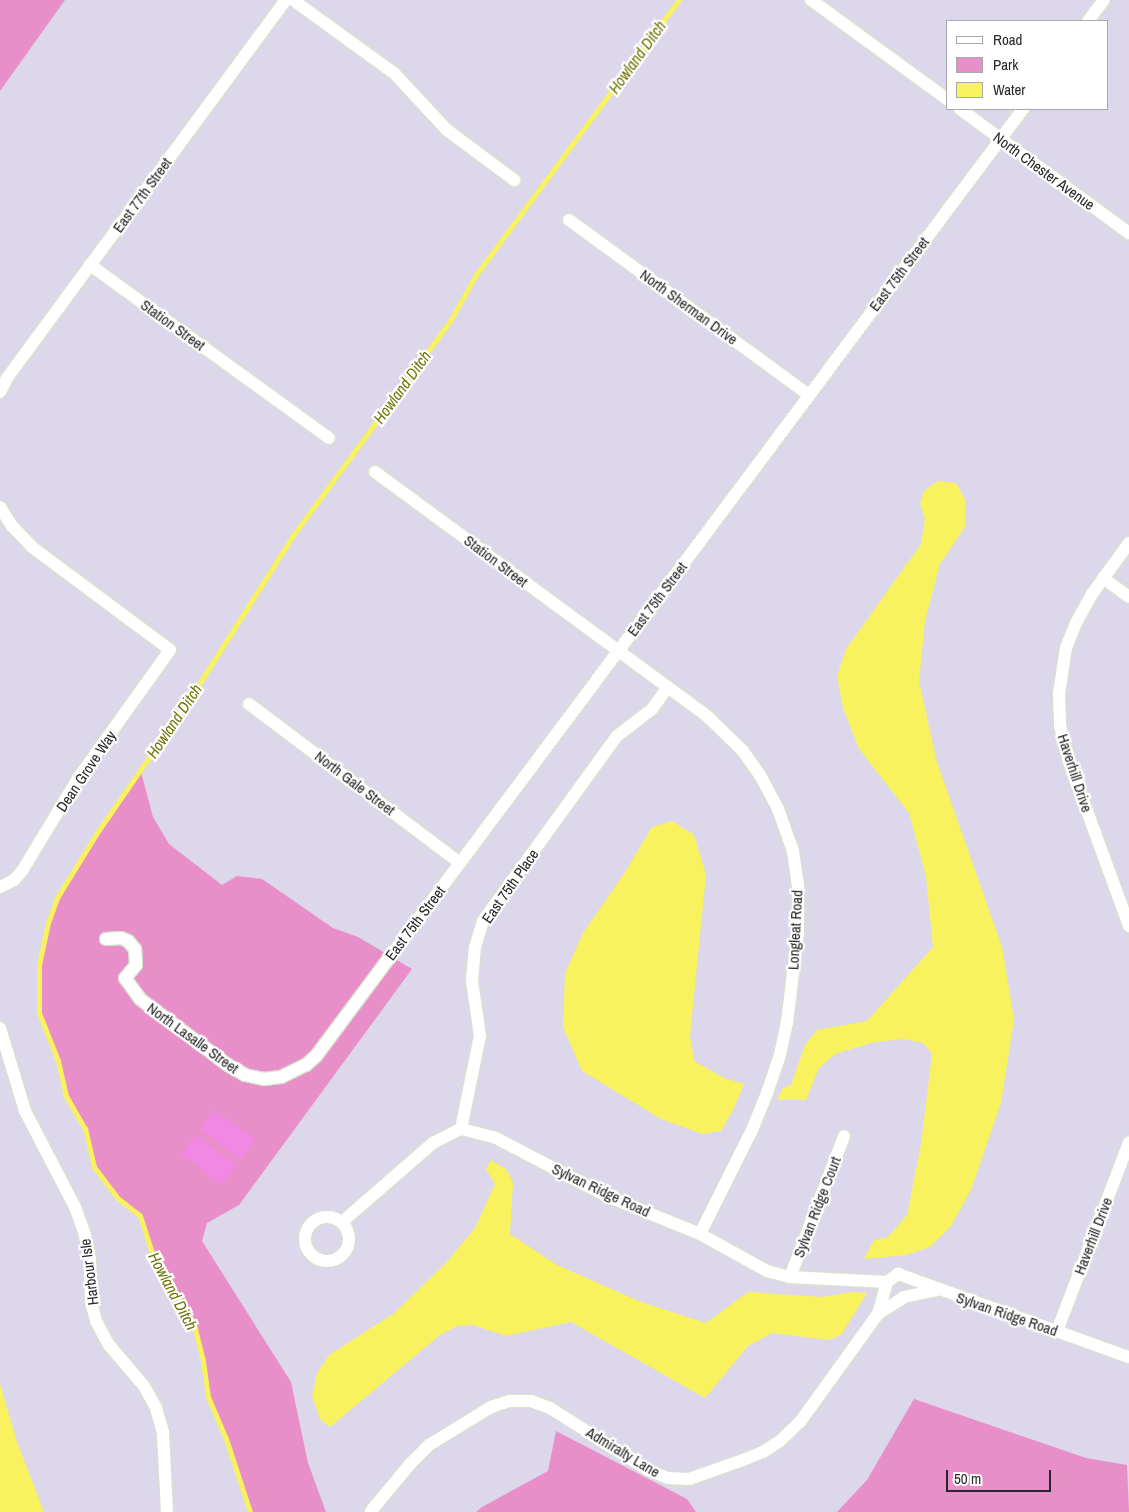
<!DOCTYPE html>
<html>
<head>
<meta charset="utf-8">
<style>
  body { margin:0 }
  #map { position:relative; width:1129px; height:1512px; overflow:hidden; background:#dcd7eb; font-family:"Archivo Narrow",sans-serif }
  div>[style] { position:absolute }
  .green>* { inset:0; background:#e88ec8 }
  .pitch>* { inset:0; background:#f088e4; transform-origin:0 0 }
  .water>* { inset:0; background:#f8f25f }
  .stream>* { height:4.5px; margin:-2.25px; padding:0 2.25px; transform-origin:2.25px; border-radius:2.25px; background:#f8f25f }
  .roads { filter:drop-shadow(1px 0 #d7e2cc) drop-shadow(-1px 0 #d7e2cc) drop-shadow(0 1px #d7e2cc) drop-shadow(0 -1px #d7e2cc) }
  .street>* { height:12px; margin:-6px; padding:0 6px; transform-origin:6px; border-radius:6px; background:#fff }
  .street>.ring { margin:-6px; padding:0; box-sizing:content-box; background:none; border:12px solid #fff; border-radius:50% }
  span { translate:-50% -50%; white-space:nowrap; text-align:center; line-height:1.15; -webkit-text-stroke:4.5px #fff; paint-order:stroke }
  .street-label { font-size:15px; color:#272727 }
  .water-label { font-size:16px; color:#717506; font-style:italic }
  .legend { position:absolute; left:946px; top:20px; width:162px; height:90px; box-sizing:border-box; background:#fff; border:1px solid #a9a9a9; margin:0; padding:6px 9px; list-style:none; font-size:15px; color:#272727 }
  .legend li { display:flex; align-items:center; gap:10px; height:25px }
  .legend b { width:25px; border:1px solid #a9a9a9 }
  .scale { position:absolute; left:946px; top:1470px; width:105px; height:22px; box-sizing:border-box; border:2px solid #272727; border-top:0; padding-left:6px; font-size:15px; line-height:18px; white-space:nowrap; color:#272727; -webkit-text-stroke:4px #fff; paint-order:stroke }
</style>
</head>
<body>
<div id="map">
  <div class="green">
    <div style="clip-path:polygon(0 0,65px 0,0 91px)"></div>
    <div style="clip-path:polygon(141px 772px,153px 817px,169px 844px,222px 885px,237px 876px,262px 879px,333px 928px,358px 937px,412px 969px,239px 1205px,207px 1223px,202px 1241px,291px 1382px,308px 1463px,326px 1512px,250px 1512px,226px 1439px,208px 1397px,203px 1361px,194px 1324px,153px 1256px,140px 1216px,118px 1199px,94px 1167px,85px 1129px,66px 1096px,58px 1061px,39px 1013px,39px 965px,48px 923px,57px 898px,97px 833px)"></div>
    <div style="clip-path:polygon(914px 1399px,1086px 1458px,1127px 1465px,1129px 1512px,837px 1512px,867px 1480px)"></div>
    <div style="clip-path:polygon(556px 1431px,687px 1499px,696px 1512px,476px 1512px,482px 1507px,548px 1471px)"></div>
  </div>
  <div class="pitch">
    <div style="left:214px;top:1110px;width:51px;height:24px;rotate:36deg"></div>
    <div style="left:196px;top:1135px;width:50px;height:24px;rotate:37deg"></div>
  </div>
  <div class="water">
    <div style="clip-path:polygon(938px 481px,956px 483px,965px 500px,965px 527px,940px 564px,925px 621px,919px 682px,937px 762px,1002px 947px,1014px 1019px,1001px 1103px,971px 1190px,951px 1226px,930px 1247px,906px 1255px,864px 1259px,874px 1240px,888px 1237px,907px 1215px,921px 1144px,932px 1054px,923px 1043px,904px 1039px,875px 1042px,835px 1054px,819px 1068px,806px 1100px,777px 1100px,783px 1088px,791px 1085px,805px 1045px,817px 1030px,867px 1021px,933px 947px,926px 877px,909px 813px,859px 749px,843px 708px,837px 676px,846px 649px,921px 544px,925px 519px,920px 503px,924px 491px)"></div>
    <div style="clip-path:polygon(672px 821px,694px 835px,706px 875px,690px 1036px,694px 1061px,724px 1078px,744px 1084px,733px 1110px,721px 1131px,702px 1134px,661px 1119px,582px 1071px,563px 1027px,565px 973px,583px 933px,625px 872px,652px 827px)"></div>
    <div style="clip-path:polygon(491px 1160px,507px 1170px,513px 1183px,510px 1234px,557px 1265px,641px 1302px,706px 1323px,748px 1292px,822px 1297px,852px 1292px,867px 1293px,841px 1335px,828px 1340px,772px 1333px,748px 1346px,705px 1398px,571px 1322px,506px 1336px,473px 1325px,457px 1326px,440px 1335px,330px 1427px,320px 1419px,312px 1396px,317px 1373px,329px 1355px,393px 1314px,445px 1264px,475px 1228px,495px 1184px,486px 1169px)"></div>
    <div style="clip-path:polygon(0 1384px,17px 1442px,44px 1512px,0 1512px)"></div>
  </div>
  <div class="stream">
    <div style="left:250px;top:1512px;width:77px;rotate:-108.2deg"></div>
    <div style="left:226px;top:1439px;width:46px;rotate:-113.2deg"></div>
    <div style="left:208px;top:1397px;width:36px;rotate:-98deg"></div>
    <div style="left:203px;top:1361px;width:38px;rotate:-104deg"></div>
    <div style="left:194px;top:1324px;width:79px;rotate:-121.1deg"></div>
    <div style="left:153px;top:1256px;width:42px;rotate:-108deg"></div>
    <div style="left:140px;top:1216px;width:28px;rotate:-142deg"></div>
    <div style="left:118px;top:1199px;width:40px;rotate:-127deg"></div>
    <div style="left:94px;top:1167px;width:39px;rotate:-103deg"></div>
    <div style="left:85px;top:1129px;width:38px;rotate:-120deg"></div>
    <div style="left:66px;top:1096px;width:36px;rotate:-103deg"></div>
    <div style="left:58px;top:1061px;width:52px;rotate:-111.6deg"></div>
    <div style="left:39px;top:1013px;width:48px;rotate:-90deg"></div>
    <div style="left:39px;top:965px;width:43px;rotate:-77.9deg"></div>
    <div style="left:48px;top:923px;width:27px;rotate:-70deg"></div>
    <div style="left:57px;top:898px;width:76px;rotate:-58.4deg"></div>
    <div style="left:97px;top:833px;width:175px;rotate:-55.5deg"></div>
    <div style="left:196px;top:689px;width:180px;rotate:-57.7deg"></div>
    <div style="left:292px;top:537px;width:268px;rotate:-53.8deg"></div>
    <div style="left:450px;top:321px;width:53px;rotate:-60.5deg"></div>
    <div style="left:476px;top:275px;width:342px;rotate:-53.6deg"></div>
  </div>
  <div class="roads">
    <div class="street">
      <div style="left:293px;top:0;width:125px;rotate:35.9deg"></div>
      <div style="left:394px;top:73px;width:78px;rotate:47.1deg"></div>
      <div style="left:447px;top:130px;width:84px;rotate:36.7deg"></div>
      <div style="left:811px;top:0;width:170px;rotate:36.1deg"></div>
      <div style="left:1088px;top:21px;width:26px;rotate:-53deg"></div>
      <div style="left:960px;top:109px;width:210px;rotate:36.3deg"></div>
      <div style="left:569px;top:220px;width:297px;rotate:36.1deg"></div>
      <div style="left:90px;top:265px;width:295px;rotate:35.9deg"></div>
      <div style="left:0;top:392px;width:16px;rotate:-63deg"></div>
      <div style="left:7px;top:378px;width:470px;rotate:-53.6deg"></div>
      <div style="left:375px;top:472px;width:413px;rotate:36.3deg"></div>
      <div style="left:708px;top:717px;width:49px;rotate:44.2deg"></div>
      <div style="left:743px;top:751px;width:29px;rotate:55deg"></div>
      <div style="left:760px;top:775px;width:38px;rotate:62deg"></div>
      <div style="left:778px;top:809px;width:45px;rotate:70.3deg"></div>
      <div style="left:793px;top:851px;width:35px;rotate:82deg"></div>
      <div style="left:798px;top:886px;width:47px;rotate:90deg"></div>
      <div style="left:798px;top:933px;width:90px;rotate:97deg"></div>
      <div style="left:787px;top:1022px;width:34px;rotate:102deg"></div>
      <div style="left:780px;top:1055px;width:40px;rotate:108.9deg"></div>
      <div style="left:767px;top:1093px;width:40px;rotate:112deg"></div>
      <div style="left:752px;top:1130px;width:116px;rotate:116.6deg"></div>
      <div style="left:0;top:507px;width:22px;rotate:58deg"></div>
      <div style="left:12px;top:526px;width:29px;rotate:46deg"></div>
      <div style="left:32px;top:547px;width:172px;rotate:36.7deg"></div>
      <div style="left:170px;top:650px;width:160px;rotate:125.6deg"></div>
      <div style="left:77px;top:780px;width:106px;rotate:121.1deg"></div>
      <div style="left:22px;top:871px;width:12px;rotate:132deg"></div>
      <div style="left:14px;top:880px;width:16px;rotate:153deg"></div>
      <div style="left:1129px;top:543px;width:63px;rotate:126deg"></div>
      <div style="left:1092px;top:594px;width:33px;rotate:119deg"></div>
      <div style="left:1076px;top:623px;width:27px;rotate:112deg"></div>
      <div style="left:1066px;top:648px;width:46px;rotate:98.8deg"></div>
      <div style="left:1059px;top:693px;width:33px;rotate:88deg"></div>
      <div style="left:1060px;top:726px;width:34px;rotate:76deg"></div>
      <div style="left:1068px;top:759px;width:178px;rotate:69.9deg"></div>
      <div style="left:1103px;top:578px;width:32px;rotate:36deg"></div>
      <div style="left:249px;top:704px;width:264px;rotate:37deg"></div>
      <div style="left:106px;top:939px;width:15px;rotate:-4deg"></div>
      <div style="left:121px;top:938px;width:8px;rotate:23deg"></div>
      <div style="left:128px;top:941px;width:11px;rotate:49deg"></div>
      <div style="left:135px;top:949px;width:16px;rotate:86deg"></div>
      <div style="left:136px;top:965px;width:17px;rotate:130deg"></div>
      <div style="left:125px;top:978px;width:26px;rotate:54deg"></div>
      <div style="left:140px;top:999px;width:110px;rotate:36.9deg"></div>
      <div style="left:228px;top:1065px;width:20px;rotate:30deg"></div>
      <div style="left:245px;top:1075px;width:19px;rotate:12deg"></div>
      <div style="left:264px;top:1079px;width:17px;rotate:-7deg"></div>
      <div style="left:281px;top:1077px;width:28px;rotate:-26deg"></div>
      <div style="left:306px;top:1065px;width:13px;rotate:-42deg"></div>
      <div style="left:316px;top:1056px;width:241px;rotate:-53.3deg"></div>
      <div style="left:460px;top:863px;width:941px;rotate:-53.25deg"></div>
      <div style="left:0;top:1028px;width:87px;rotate:73.2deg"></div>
      <div style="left:25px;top:1111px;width:108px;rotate:62.5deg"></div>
      <div style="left:75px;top:1207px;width:27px;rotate:70deg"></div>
      <div style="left:84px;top:1232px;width:27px;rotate:77deg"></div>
      <div style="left:90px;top:1258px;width:44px;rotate:88.7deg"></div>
      <div style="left:91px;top:1302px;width:20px;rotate:75deg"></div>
      <div style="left:96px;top:1321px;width:27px;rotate:62deg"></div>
      <div style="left:109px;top:1345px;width:54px;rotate:49.5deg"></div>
      <div style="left:144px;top:1386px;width:25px;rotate:61deg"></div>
      <div style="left:156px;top:1408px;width:26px;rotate:74deg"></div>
      <div style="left:163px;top:1433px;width:79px;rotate:87.1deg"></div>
      <div style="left:461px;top:1129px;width:95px;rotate:-78.5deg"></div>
      <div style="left:480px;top:1036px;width:56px;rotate:-98.3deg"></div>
      <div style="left:472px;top:981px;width:34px;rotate:-85deg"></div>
      <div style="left:475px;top:947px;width:27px;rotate:-73deg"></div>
      <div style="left:483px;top:921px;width:228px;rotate:-54.1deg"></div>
      <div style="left:617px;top:736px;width:44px;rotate:-37.6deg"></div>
      <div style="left:652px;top:709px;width:27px;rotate:-54deg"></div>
      <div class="ring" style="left:305px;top:1217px;width:32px;height:32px"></div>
      <div style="left:342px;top:1222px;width:121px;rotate:-41deg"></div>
      <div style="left:433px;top:1143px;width:31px;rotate:-27deg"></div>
      <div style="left:461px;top:1129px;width:34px;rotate:14deg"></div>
      <div style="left:494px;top:1137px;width:130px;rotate:27.6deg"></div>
      <div style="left:609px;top:1197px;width:98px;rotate:22.1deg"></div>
      <div style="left:700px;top:1234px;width:77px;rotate:28.9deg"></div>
      <div style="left:767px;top:1271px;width:24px;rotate:15deg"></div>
      <div style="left:790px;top:1277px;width:97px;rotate:3deg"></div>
      <div style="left:790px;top:1277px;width:151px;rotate:-69deg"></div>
      <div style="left:878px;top:1314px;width:33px;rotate:-74deg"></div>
      <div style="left:887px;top:1282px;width:14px;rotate:-36deg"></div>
      <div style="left:898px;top:1274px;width:245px;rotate:19.8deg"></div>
      <div style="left:1057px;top:1331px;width:202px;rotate:-69.1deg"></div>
      <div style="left:371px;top:1511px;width:61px;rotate:-50.3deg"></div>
      <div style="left:410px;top:1464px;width:27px;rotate:-45deg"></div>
      <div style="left:429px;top:1445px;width:73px;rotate:-31.5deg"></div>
      <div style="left:491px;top:1407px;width:20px;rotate:-18deg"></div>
      <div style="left:510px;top:1401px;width:21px"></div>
      <div style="left:531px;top:1401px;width:20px;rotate:20deg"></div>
      <div style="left:550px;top:1408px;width:116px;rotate:32.3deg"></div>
      <div style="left:648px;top:1470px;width:22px;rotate:22deg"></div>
      <div style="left:668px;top:1478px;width:21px;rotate:3deg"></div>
      <div style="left:689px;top:1479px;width:57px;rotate:-19.4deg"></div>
      <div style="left:743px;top:1460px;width:22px;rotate:-22deg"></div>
      <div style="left:763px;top:1452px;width:20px;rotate:-33deg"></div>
      <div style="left:780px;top:1441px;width:28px;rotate:-44deg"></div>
      <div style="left:800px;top:1422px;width:133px;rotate:-54.2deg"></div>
      <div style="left:878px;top:1314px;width:31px;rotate:-33deg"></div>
      <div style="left:904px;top:1297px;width:34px;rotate:-12deg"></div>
    </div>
  </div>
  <div class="street-label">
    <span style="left:1044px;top:171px;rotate:36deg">North Chester Avenue</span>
    <span style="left:142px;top:195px;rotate:-54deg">East 77th Street</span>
    <span style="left:899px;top:274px;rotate:-53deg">East 75th Street</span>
    <span style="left:689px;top:307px;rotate:36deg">North Sherman Drive</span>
    <span style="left:173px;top:325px;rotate:36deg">Station Street</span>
    <span style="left:496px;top:561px;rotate:37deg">Station Street</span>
    <span style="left:657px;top:599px;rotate:-53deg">East 75th Street</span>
    <span style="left:86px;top:771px;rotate:-56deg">Dean Grove Way</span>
    <span style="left:1075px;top:773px;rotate:72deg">Haverhill Drive</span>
    <span style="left:355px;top:783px;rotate:37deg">North Gale Street</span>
    <span style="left:510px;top:886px;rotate:-55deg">East 75th Place</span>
    <span style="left:415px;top:923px;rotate:-53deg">East 75th Street</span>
    <span style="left:795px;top:930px;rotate:-87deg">Longleat Road</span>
    <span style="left:193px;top:1038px;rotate:36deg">North Lasalle Street</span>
    <span style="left:601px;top:1190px;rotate:25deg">Sylvan Ridge Road</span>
    <span style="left:817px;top:1207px;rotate:-69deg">Sylvan Ridge Court</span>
    <span style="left:1093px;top:1236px;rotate:-69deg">Haverhill Drive</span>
    <span style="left:89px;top:1272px;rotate:-97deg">Harbour Isle</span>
    <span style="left:1007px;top:1314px;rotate:19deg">Sylvan Ridge Road</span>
    <span style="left:623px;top:1452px;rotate:31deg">Admiralty Lane</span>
  </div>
  <div class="water-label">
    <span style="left:637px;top:57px;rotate:-54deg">Howland Ditch</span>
    <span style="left:402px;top:387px;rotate:-54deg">Howland Ditch</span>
    <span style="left:174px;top:721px;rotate:-56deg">Howland Ditch</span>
    <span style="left:173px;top:1291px;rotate:62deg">Howland Ditch</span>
  </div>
  <ul class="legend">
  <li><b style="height:6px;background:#fff"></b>Road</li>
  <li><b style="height:14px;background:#e88ec8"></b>Park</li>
  <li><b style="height:14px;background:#f8f25f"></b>Water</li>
  </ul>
  <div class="scale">50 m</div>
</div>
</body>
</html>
